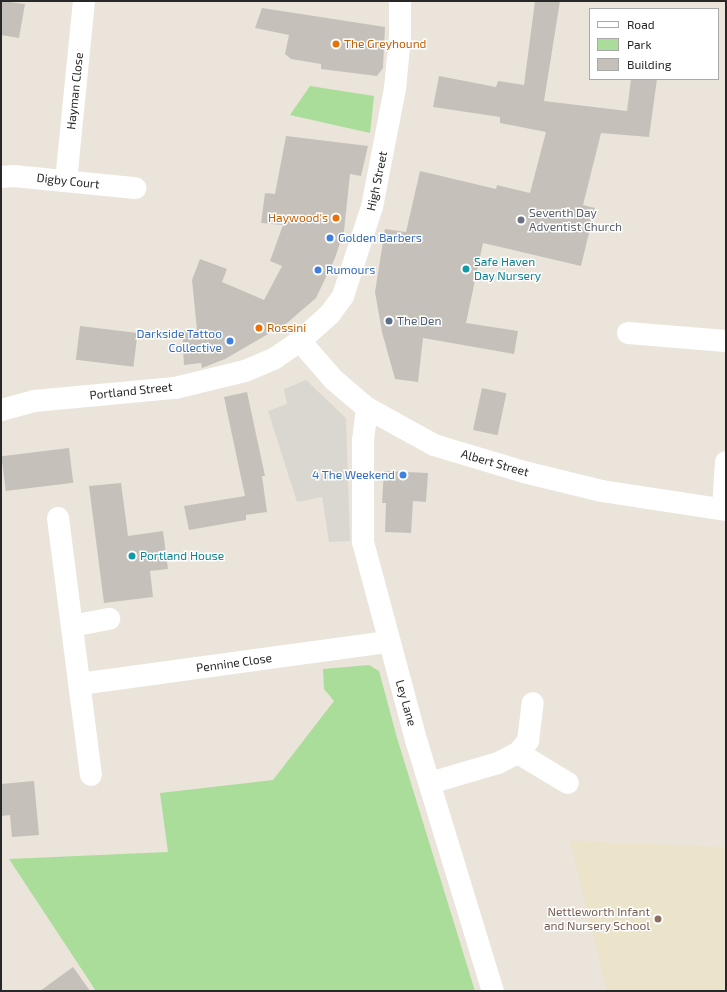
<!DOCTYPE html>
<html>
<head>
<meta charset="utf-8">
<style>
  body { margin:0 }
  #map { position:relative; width:727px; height:992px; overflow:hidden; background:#eae4da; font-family:"Exo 2",sans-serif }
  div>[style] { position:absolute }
  .education>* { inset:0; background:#ebe3ca }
  .green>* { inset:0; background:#ad9 }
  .plaza>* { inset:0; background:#dad7d1 }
  .building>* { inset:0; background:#c5c1ba; transform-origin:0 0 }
  .minor>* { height:22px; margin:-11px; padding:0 11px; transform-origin:11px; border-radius:11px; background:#fff }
  .dots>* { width:11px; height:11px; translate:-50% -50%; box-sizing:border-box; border:2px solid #fff; border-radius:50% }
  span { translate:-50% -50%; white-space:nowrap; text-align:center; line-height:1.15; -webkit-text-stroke:3px #fff; paint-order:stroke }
  .food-label { font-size:12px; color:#c56008 }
  .left { translate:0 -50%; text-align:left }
  .right { translate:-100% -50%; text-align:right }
  .street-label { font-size:12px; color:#282828 }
  .worship-label { font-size:12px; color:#5b616d }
  .shop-label { font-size:12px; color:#366cbe }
  .culture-label { font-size:12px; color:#0d838f }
  .service-label { font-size:12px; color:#4e5e75 }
  .education-label { font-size:12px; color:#785e54 }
  .frame { position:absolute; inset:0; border:2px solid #282828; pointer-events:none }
  .legend { position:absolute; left:589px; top:8px; width:130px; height:72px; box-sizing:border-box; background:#fff; border:1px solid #a9a9a9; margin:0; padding:5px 7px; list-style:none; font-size:12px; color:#282828 }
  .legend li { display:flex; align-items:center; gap:8px; height:20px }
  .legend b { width:20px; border:1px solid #a9a9a9 }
</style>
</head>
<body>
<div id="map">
  <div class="education">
    <div style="clip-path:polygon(570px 841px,726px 847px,726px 991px,607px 991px)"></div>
  </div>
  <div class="green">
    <div style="clip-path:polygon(310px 86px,374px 96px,370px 133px,290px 115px)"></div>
    <div style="clip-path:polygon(369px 665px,379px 671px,397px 738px,475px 991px,96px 991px,9px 859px,168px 852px,160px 793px,273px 780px,334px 701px,324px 689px,323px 669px)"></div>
  </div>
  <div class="plaza">
    <div style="clip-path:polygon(306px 380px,346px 418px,350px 541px,329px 542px,322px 497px,297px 502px,268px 411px,287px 404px,284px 389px)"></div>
  </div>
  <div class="building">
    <div style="clip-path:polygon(1px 1px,25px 4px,19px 38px,1px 35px)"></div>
    <div style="clip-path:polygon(535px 1px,560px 1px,544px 101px,627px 111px,631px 79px,657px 79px,649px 137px,601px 133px,583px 205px,595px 208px,581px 266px,483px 243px,466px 323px,518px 331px,514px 354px,423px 338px,418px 382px,395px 379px,382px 332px,375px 292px,385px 229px,406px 232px,420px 171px,496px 189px,497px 185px,530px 193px,546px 132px,500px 123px,500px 117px,433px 107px,439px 76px,496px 87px,498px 81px,524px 85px)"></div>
    <div style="clip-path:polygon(262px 8px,385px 27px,383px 68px,377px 76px,321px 69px,321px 64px,291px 59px,285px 54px,289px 35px,255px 28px)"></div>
    <div style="clip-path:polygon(286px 136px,368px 146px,361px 176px,350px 174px,344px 231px,335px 258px,316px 298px,287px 323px,225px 359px,202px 368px,201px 363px,184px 365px,182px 331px,197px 330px,192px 280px,200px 259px,227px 269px,222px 282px,264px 300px,282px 266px,270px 261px,283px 225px,261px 223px,265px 193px,275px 194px)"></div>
    <div style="left:80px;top:326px;width:58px;height:34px;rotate:7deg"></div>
    <div style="left:482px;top:388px;width:25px;height:43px;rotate:12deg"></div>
    <div style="clip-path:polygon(247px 392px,265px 476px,262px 476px,267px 512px,246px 515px,246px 520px,189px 530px,184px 506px,245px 496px,224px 397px)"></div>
    <div style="left:69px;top:448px;width:35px;height:68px;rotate:83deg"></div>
    <div style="clip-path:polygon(384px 471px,428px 473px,426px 502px,413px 501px,411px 533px,385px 532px,386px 503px,382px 503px)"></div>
    <div style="clip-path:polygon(121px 483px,128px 536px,163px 531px,168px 569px,150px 571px,153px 597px,104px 603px,89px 486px)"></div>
    <div style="clip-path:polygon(34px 781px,39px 835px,12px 837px,10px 815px,1px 816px,1px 784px)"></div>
    <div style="clip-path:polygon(73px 967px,90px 991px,40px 991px)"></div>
  </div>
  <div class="minor">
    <div style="left:1px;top:177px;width:13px;rotate:-4deg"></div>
    <div style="left:14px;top:176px;width:122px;rotate:5.7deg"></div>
    <div style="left:66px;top:181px;width:181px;rotate:-84.3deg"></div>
    <div style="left:628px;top:333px;width:98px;rotate:4.7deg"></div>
    <div style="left:300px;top:341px;width:52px;rotate:48.9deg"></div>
    <div style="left:334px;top:380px;width:43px;rotate:40.3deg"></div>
    <div style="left:367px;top:408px;width:77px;rotate:28.9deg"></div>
    <div style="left:434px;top:445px;width:94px;rotate:16.7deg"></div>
    <div style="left:524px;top:472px;width:80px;rotate:13.7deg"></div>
    <div style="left:602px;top:491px;width:125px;rotate:8.7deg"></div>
    <div style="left:367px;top:408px;width:32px;rotate:97deg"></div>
    <div style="left:363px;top:440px;width:102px;rotate:90deg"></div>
    <div style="left:363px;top:542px;width:208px;rotate:75deg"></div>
    <div style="left:417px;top:743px;width:259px;rotate:73deg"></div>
    <div style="left:1px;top:410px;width:34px;rotate:-15deg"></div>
    <div style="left:34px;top:401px;width:142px;rotate:-5.3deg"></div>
    <div style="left:175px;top:388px;width:72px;rotate:-13.7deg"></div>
    <div style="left:245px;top:371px;width:33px;rotate:-23deg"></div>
    <div style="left:275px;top:358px;width:30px;rotate:-34deg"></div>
    <div style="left:300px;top:341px;width:40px;rotate:-42deg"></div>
    <div style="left:330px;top:314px;width:22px;rotate:-54deg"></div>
    <div style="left:343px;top:296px;width:94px;rotate:-72deg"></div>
    <div style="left:372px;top:207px;width:120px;rotate:-79deg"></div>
    <div style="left:395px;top:89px;width:53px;rotate:-84.6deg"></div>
    <div style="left:400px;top:36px;width:35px;rotate:-90deg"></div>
    <div style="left:723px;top:509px;width:47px;rotate:-86.3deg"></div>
    <div style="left:58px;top:518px;width:259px;rotate:82.7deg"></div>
    <div style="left:72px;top:626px;width:38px;rotate:-11deg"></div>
    <div style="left:80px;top:684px;width:311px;rotate:-7.8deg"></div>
    <div style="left:518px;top:753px;width:58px;rotate:31deg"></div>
    <div style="left:430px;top:783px;width:71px;rotate:-16.4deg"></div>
    <div style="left:498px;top:763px;width:22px;rotate:-27deg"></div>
    <div style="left:518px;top:753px;width:16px;rotate:-50deg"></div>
    <div style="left:528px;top:741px;width:38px;rotate:-83deg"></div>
  </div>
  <div class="dots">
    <div style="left:336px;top:44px;background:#e8710a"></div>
    <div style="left:336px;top:218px;background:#e8710a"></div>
    <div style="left:521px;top:220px;background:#6b7280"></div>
    <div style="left:330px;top:238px;background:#3f7fe0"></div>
    <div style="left:466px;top:269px;background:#0f9aa8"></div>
    <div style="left:318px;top:270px;background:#3f7fe0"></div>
    <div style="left:389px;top:321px;background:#5c6f8a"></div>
    <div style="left:259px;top:328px;background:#e8710a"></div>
    <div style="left:230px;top:341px;background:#3f7fe0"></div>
    <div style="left:403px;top:475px;background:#3f7fe0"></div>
    <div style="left:132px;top:556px;background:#0f9aa8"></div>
    <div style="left:658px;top:919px;background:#8d6e63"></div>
  </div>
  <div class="food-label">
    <span class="left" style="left:344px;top:44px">The Greyhound</span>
    <span class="right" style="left:328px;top:218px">Haywood's</span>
    <span class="left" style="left:267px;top:328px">Rossini</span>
  </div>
  <div class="street-label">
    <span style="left:75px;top:91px;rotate:-84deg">Hayman Close</span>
    <span style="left:68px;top:181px;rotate:6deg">Digby Court</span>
    <span style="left:377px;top:181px;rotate:-78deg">High Street</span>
    <span style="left:131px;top:391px;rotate:-6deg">Portland Street</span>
    <span style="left:495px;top:463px;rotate:16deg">Albert Street</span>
    <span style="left:234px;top:663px;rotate:-8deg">Pennine Close</span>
    <span style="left:406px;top:703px;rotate:74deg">Ley Lane</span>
  </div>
  <div class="worship-label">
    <span class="left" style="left:529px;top:220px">Seventh Day<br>Adventist Church</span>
  </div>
  <div class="shop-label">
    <span class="left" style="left:338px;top:238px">Golden Barbers</span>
    <span class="left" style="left:326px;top:270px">Rumours</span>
    <span class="right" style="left:222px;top:341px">Darkside Tattoo<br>Collective</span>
    <span class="right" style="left:395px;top:475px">4 The Weekend</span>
  </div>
  <div class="culture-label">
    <span class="left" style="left:474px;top:269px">Safe Haven<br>Day Nursery</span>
    <span class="left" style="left:140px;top:556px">Portland House</span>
  </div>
  <div class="service-label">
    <span class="left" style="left:397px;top:321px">The Den</span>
  </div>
  <div class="education-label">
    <span class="right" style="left:650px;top:919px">Nettleworth Infant<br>and Nursery School</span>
  </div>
  <div class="frame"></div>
  <ul class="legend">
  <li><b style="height:5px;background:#fff"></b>Road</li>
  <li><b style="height:11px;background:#ad9"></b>Park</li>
  <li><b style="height:11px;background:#c5c1ba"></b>Building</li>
  </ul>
</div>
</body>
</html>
